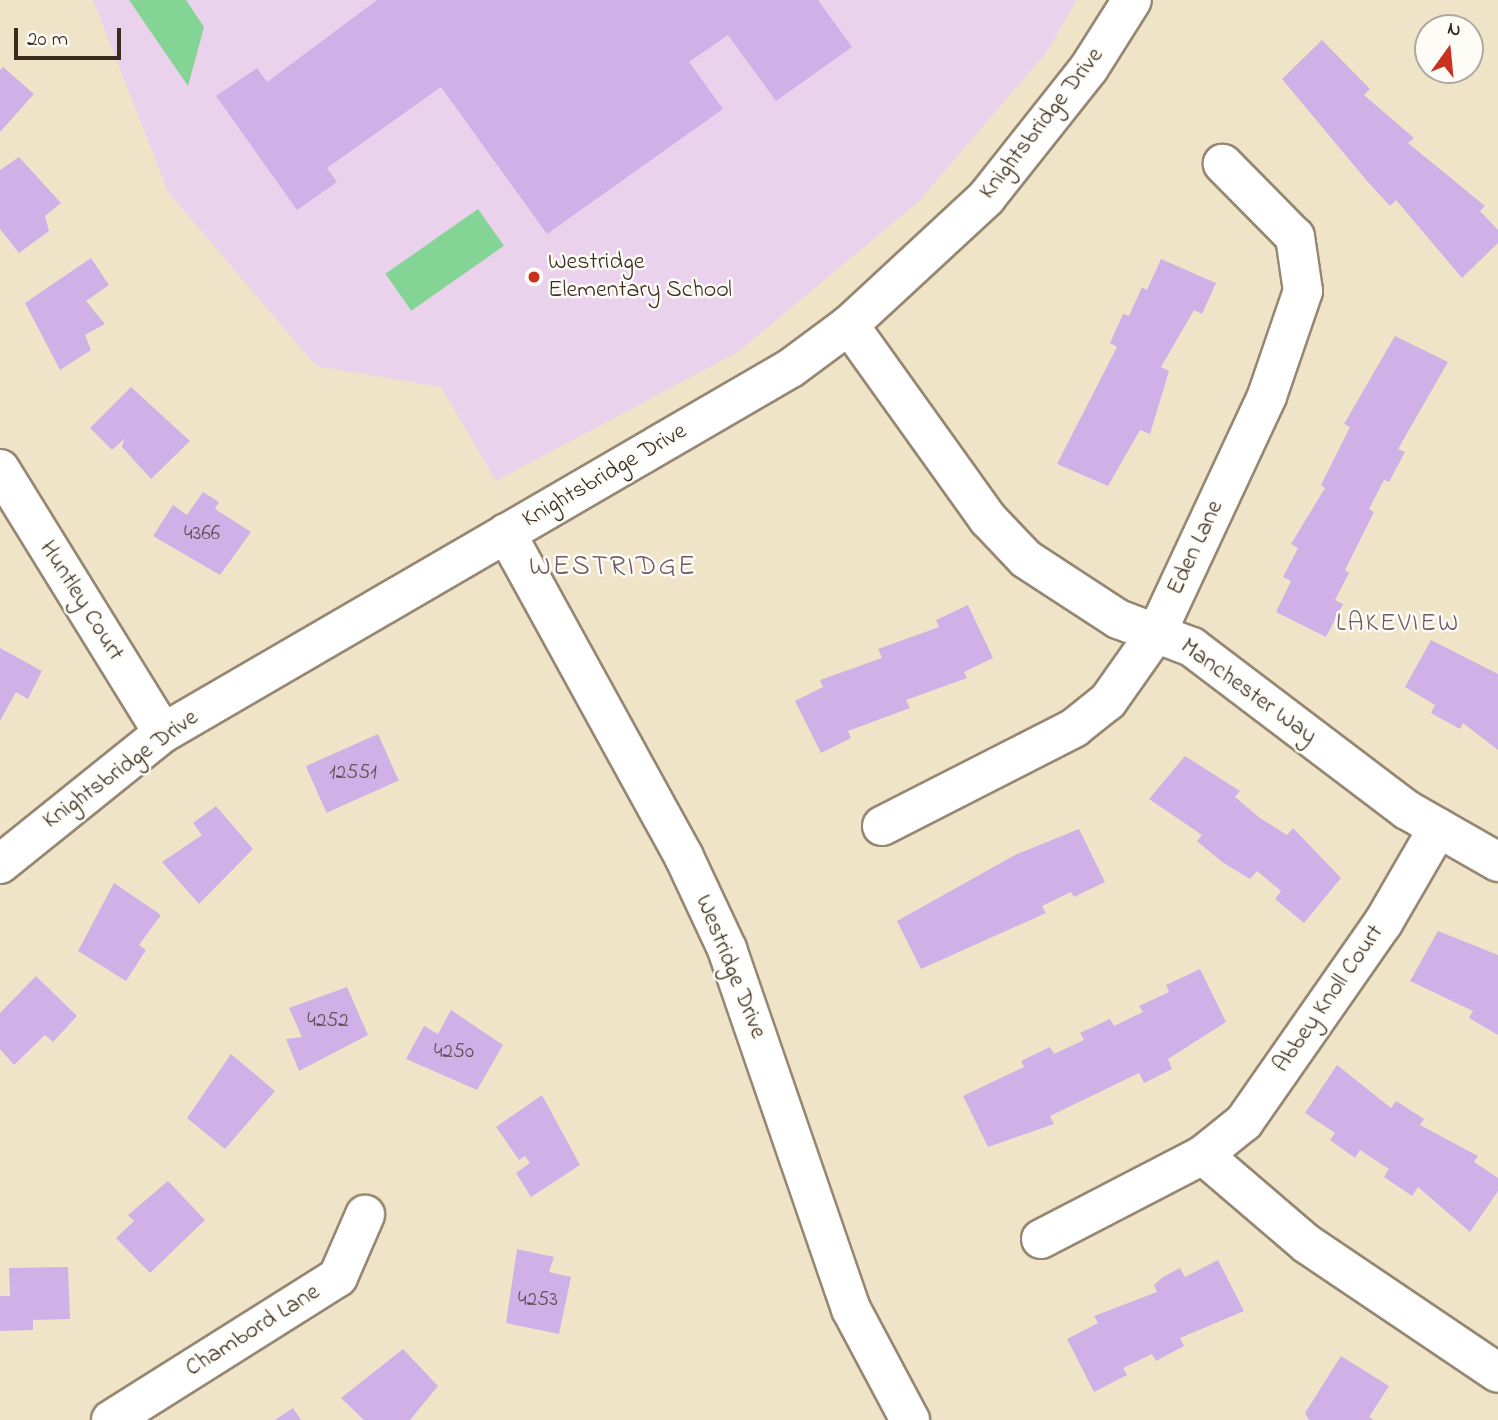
<!DOCTYPE html>
<html>
<head>
<meta charset="utf-8">
<style>
  body { margin:0 }
  #map { position:relative; width:1498px; height:1420px; overflow:hidden; background:#f0e4c8; font-family:"Indie Flower",sans-serif }
  div>[style] { position:absolute }
  .built>* { inset:0; background:#ead1ec }
  .green>* { inset:0; background:#84d495; transform-origin:0 0 }
  .building>* { inset:0; background:#d0b1e7; transform-origin:0 0 }
  .roads { filter:drop-shadow(2px 0 #968773) drop-shadow(-2px 0 #968773) drop-shadow(0 2px #968773) drop-shadow(0 -2px #968773) }
  .minor>* { height:38px; margin:-19px; padding:0 19px; transform-origin:19px; border-radius:19px; background:#fff }
  .dots>* { width:19px; height:19px; translate:-50% -50%; box-sizing:border-box; border:4px solid #fdfcf7; border-radius:50% }
  span { translate:-50% -50%; white-space:nowrap; text-align:center; line-height:1.15; -webkit-text-stroke:5px #fdfcf7; paint-order:stroke }
  .number-label { font-size:21px; color:#604c50 }
  .number-label span { -webkit-text-stroke-width:0 }
  .street-label { font-size:24px; color:#3b2a1e }
  .poi-label { font-size:24px; color:#3b2a1e }
  .left { translate:0 -50%; text-align:left }
  .neighbourhood-label { font-size:26px; color:#6f5964; letter-spacing:2px }
  .quarter-label { font-size:28px; color:#6f5964; letter-spacing:2px }
  .north { position:absolute; left:1414px; top:14px; width:70px; height:70px; box-sizing:border-box; background:#fdfcf7; border:2px solid #afa8a0; border-radius:50%; rotate:15deg; font-size:19px; font-weight:700; line-height:28px; text-align:center; color:#3b2a1e }
  .north::after { content:''; display:block; margin:auto; width:24px; height:32px; background:#c8321e; clip-path:polygon(50% 0,100% 100%,50% 72%,0 100%) }
  .scale { position:absolute; left:14px; top:28px; width:107px; height:32px; box-sizing:border-box; border:4px solid #3b2a1e; border-top:0; padding-left:9px; font-size:21px; line-height:24px; white-space:nowrap; color:#3b2a1e; -webkit-text-stroke:5px #fdfcf7; paint-order:stroke }
</style>
</head>
<body>
<div id="map">
  <div class="built">
    <div style="clip-path:polygon(93px 0,1077px 0,1046px 53px,918px 202px,738px 352px,496px 481px,441px 387px,316px 366px,168px 192px)"></div>
  </div>
  <div class="green">
    <div style="clip-path:polygon(129px 0,186px 0,204px 27px,188px 86px)"></div>
    <div style="left:478px;top:209px;width:45px;height:113px;rotate:55deg"></div>
  </div>
  <div class="building">
    <div style="clip-path:polygon(377px 0,818px 0,852px 47px,776px 101px,728px 35px,689px 62px,723px 109px,547px 234px,441px 87px,327px 168px,337px 182px,297px 210px,216px 96px,257px 68px,267px 82px)"></div>
    <div style="clip-path:polygon(1322px 40px,1370px 89px,1364px 95px,1414px 138px,1408px 143px,1485px 206px,1480px 211px,1498px 230px,1498px 243px,1462px 278px,1396px 200px,1390px 206px,1367px 181px,1282px 79px)"></div>
    <div style="clip-path:polygon(3px 67px,34px 94px,0 132px,0 70px)"></div>
    <div style="clip-path:polygon(19px 157px,61px 203px,45px 216px,49px 231px,19px 253px,0 229px,0 170px)"></div>
    <div style="clip-path:polygon(91px 258px,109px 285px,86px 301px,105px 324px,85px 335px,91px 350px,60px 370px,25px 303px)"></div>
    <div style="clip-path:polygon(1161px 259px,1216px 283px,1202px 314px,1194px 310px,1161px 367px,1169px 371px,1150px 434px,1140px 430px,1108px 486px,1057px 464px,1117px 347px,1110px 343px,1123px 314px,1129px 316px,1142px 287px,1147px 290px)"></div>
    <div style="clip-path:polygon(1395px 336px,1448px 362px,1398px 449px,1405px 452px,1389px 482px,1384px 480px,1369px 509px,1374px 512px,1345px 570px,1349px 573px,1335px 600px,1343px 604px,1326px 637px,1276px 612px,1291px 581px,1283px 577px,1298px 548px,1291px 544px,1325px 488px,1321px 485px,1350px 427px,1344px 424px)"></div>
    <div style="clip-path:polygon(131px 387px,190px 441px,151px 479px,122px 447px,124px 439px,112px 450px,90px 428px)"></div>
    <div style="clip-path:polygon(203px 492px,219px 502px,215px 509px,251px 532px,220px 575px,153px 536px,173px 505px,187px 515px)"></div>
    <div style="clip-path:polygon(968px 605px,993px 658px,964px 672px,967px 678px,906px 700px,910px 708px,848px 731px,851px 738px,821px 753px,795px 701px,823px 687px,820px 680px,882px 658px,878px 649px,939px 627px,936px 620px)"></div>
    <div style="clip-path:polygon(1431px 640px,1498px 674px,1498px 750px,1463px 723px,1460px 729px,1431px 713px,1435px 705px,1405px 687px)"></div>
    <div style="clip-path:polygon(0 648px,42px 671px,28px 699px,16px 692px,0 721px)"></div>
    <div style="left:378px;top:734px;width:51px;height:79px;rotate:66deg"></div>
    <div style="clip-path:polygon(1185px 756px,1240px 791px,1235px 797px,1260px 818px,1287px 835px,1293px 828px,1341px 878px,1304px 923px,1275px 899px,1281px 891px,1257px 871px,1250px 879px,1222px 862px,1197px 841px,1202px 835px,1149px 799px)"></div>
    <div style="clip-path:polygon(216px 806px,253px 849px,199px 904px,162px 862px,202px 835px,193px 823px)"></div>
    <div style="clip-path:polygon(1079px 829px,1105px 882px,1074px 897px,1071px 892px,1042px 906px,1046px 913px,921px 969px,897px 921px,1015px 855px)"></div>
    <div style="clip-path:polygon(114px 883px,161px 915px,139px 945px,146px 950px,126px 981px,78px 951px)"></div>
    <div style="clip-path:polygon(1438px 931px,1498px 955px,1498px 1035px,1469px 1018px,1473px 1011px,1410px 981px)"></div>
    <div style="clip-path:polygon(1200px 969px,1226px 1022px,1168px 1059px,1172px 1069px,1144px 1083px,1139px 1073px,1050px 1116px,1054px 1124px,988px 1147px,963px 1096px,1024px 1067px,1021px 1061px,1050px 1047px,1054px 1054px,1084px 1040px,1080px 1033px,1110px 1019px,1114px 1026px,1143px 1012px,1139px 1006px,1169px 992px,1166px 985px)"></div>
    <div style="clip-path:polygon(36px 976px,77px 1016px,53px 1042px,45px 1035px,14px 1065px,0 1049px,0 1013px)"></div>
    <div style="clip-path:polygon(347px 987px,368px 1035px,299px 1071px,286px 1039px,302px 1037px,289px 1008px)"></div>
    <div style="clip-path:polygon(451px 1010px,503px 1045px,477px 1090px,406px 1059px,424px 1026px,438px 1034px)"></div>
    <div style="clip-path:polygon(231px 1054px,275px 1091px,225px 1149px,187px 1118px)"></div>
    <div style="clip-path:polygon(1337px 1065px,1391px 1108px,1396px 1101px,1424px 1119px,1420px 1125px,1478px 1156px,1474px 1162px,1498px 1178px,1498px 1191px,1470px 1232px,1418px 1187px,1412px 1196px,1384px 1177px,1389px 1169px,1360px 1150px,1355px 1158px,1330px 1140px,1335px 1133px,1305px 1113px)"></div>
    <div style="clip-path:polygon(542px 1095px,580px 1165px,531px 1197px,516px 1173px,530px 1163px,525px 1156px,519px 1160px,496px 1127px)"></div>
    <div style="clip-path:polygon(168px 1181px,205px 1220px,150px 1273px,116px 1238px,134px 1221px,128px 1215px)"></div>
    <div style="clip-path:polygon(517px 1249px,554px 1257px,549px 1272px,571px 1277px,559px 1334px,506px 1323px)"></div>
    <div style="clip-path:polygon(1218px 1260px,1244px 1311px,1180px 1338px,1184px 1346px,1156px 1361px,1152px 1354px,1123px 1368px,1127px 1375px,1094px 1392px,1067px 1339px,1098px 1323px,1094px 1316px,1157px 1292px,1154px 1285px,1163px 1277px,1180px 1268px,1185px 1277px)"></div>
    <div style="clip-path:polygon(68px 1267px,70px 1319px,33px 1320px,33px 1330px,0 1331px,0 1296px,10px 1296px,9px 1268px)"></div>
    <div style="clip-path:polygon(403px 1349px,438px 1386px,410px 1420px,364px 1420px,341px 1398px)"></div>
    <div style="clip-path:polygon(1341px 1356px,1389px 1386px,1369px 1417px,1374px 1420px,1309px 1420px,1305px 1413px)"></div>
    <div style="clip-path:polygon(293px 1408px,301px 1420px,275px 1420px)"></div>
  </div>
  <div class="roads">
    <div class="minor">
      <div style="left:849px;top:325px;width:239px;rotate:54.4deg"></div>
      <div style="left:988px;top:519px;width:55px;rotate:46.5deg"></div>
      <div style="left:1026px;top:559px;width:110px;rotate:33.1deg"></div>
      <div style="left:1118px;top:619px;width:79px;rotate:20.7deg"></div>
      <div style="left:1192px;top:647px;width:270px;rotate:37.2deg"></div>
      <div style="left:1407px;top:810px;width:105px;rotate:29.7deg"></div>
      <div style="left:0;top:469px;width:310px;rotate:58.3deg"></div>
      <div style="left:506px;top:533px;width:370px;rotate:61.2deg"></div>
      <div style="left:684px;top:857px;width:102px;rotate:64.9deg"></div>
      <div style="left:727px;top:949px;width:381px;rotate:71deg"></div>
      <div style="left:851px;top:1309px;width:126px;rotate:62deg"></div>
      <div style="left:882px;top:826px;width:216px;rotate:-27deg"></div>
      <div style="left:1074px;top:728px;width:43px;rotate:-38.5deg"></div>
      <div style="left:1108px;top:701px;width:87px;rotate:-54.8deg"></div>
      <div style="left:1158px;top:630px;width:258px;rotate:-65deg"></div>
      <div style="left:1267px;top:396px;width:111px;rotate:-71.1deg"></div>
      <div style="left:1303px;top:291px;width:55px;rotate:-98.4deg"></div>
      <div style="left:1295px;top:237px;width:103px;rotate:-134.6deg"></div>
      <div style="left:0;top:864px;width:209px;rotate:-38.8deg"></div>
      <div style="left:163px;top:733px;width:726px;rotate:-30.17deg"></div>
      <div style="left:791px;top:368px;width:72px;rotate:-36.6deg"></div>
      <div style="left:849px;top:325px;width:187px;rotate:-42.8deg"></div>
      <div style="left:986px;top:198px;width:166px;rotate:-51.6deg"></div>
      <div style="left:1089px;top:68px;width:80px;rotate:-57.7deg"></div>
      <div style="left:1203px;top:1155px;width:137px;rotate:40.6deg"></div>
      <div style="left:1307px;top:1244px;width:230px;rotate:34deg"></div>
      <div style="left:1041px;top:1239px;width:182px;rotate:-27.4deg"></div>
      <div style="left:1203px;top:1155px;width:53px;rotate:-38.8deg"></div>
      <div style="left:1244px;top:1122px;width:243px;rotate:-55.1deg"></div>
      <div style="left:1383px;top:923px;width:110px;rotate:-59.9deg"></div>
      <div style="left:111px;top:1420px;width:268px;rotate:-32.2deg"></div>
      <div style="left:338px;top:1277px;width:68px;rotate:-66.5deg"></div>
    </div>
  </div>
  <div class="dots">
    <div style="left:534px;top:277px;background:#c8321e"></div>
  </div>
  <div class="number-label">
    <span style="left:202px;top:534px">4366</span>
    <span style="left:353px;top:773px">12551</span>
    <span style="left:328px;top:1021px">4252</span>
    <span style="left:454px;top:1052px">4250</span>
    <span style="left:538px;top:1300px">4253</span>
  </div>
  <div class="street-label">
    <span style="left:1042px;top:124px;rotate:-52deg">Knightsbridge Drive</span>
    <span style="left:605px;top:476px;rotate:-30deg">Knightsbridge Drive</span>
    <span style="left:1196px;top:548px;rotate:-65deg">Eden Lane</span>
    <span style="left:81px;top:601px;rotate:58deg">Huntley Court</span>
    <span style="left:1248px;top:692px;rotate:36deg">Manchester Way</span>
    <span style="left:121px;top:770px;rotate:-36deg">Knightsbridge Drive</span>
    <span style="left:730px;top:967px;rotate:68deg">Westridge Drive</span>
    <span style="left:1329px;top:999px;rotate:-55deg">Abbey Knoll Court</span>
    <span style="left:253px;top:1331px;rotate:-32deg">Chambord Lane</span>
  </div>
  <div class="poi-label">
    <span class="left" style="left:548px;top:277px">Westridge<br>Elementary School</span>
  </div>
  <div class="neighbourhood-label">
    <span style="left:1398px;top:625px">LAKEVIEW</span>
  </div>
  <div class="quarter-label">
    <span style="left:613px;top:568px">WESTRIDGE</span>
  </div>
  <div class="north">N</div>
  <div class="scale">20 m</div>
</div>
</body>
</html>
